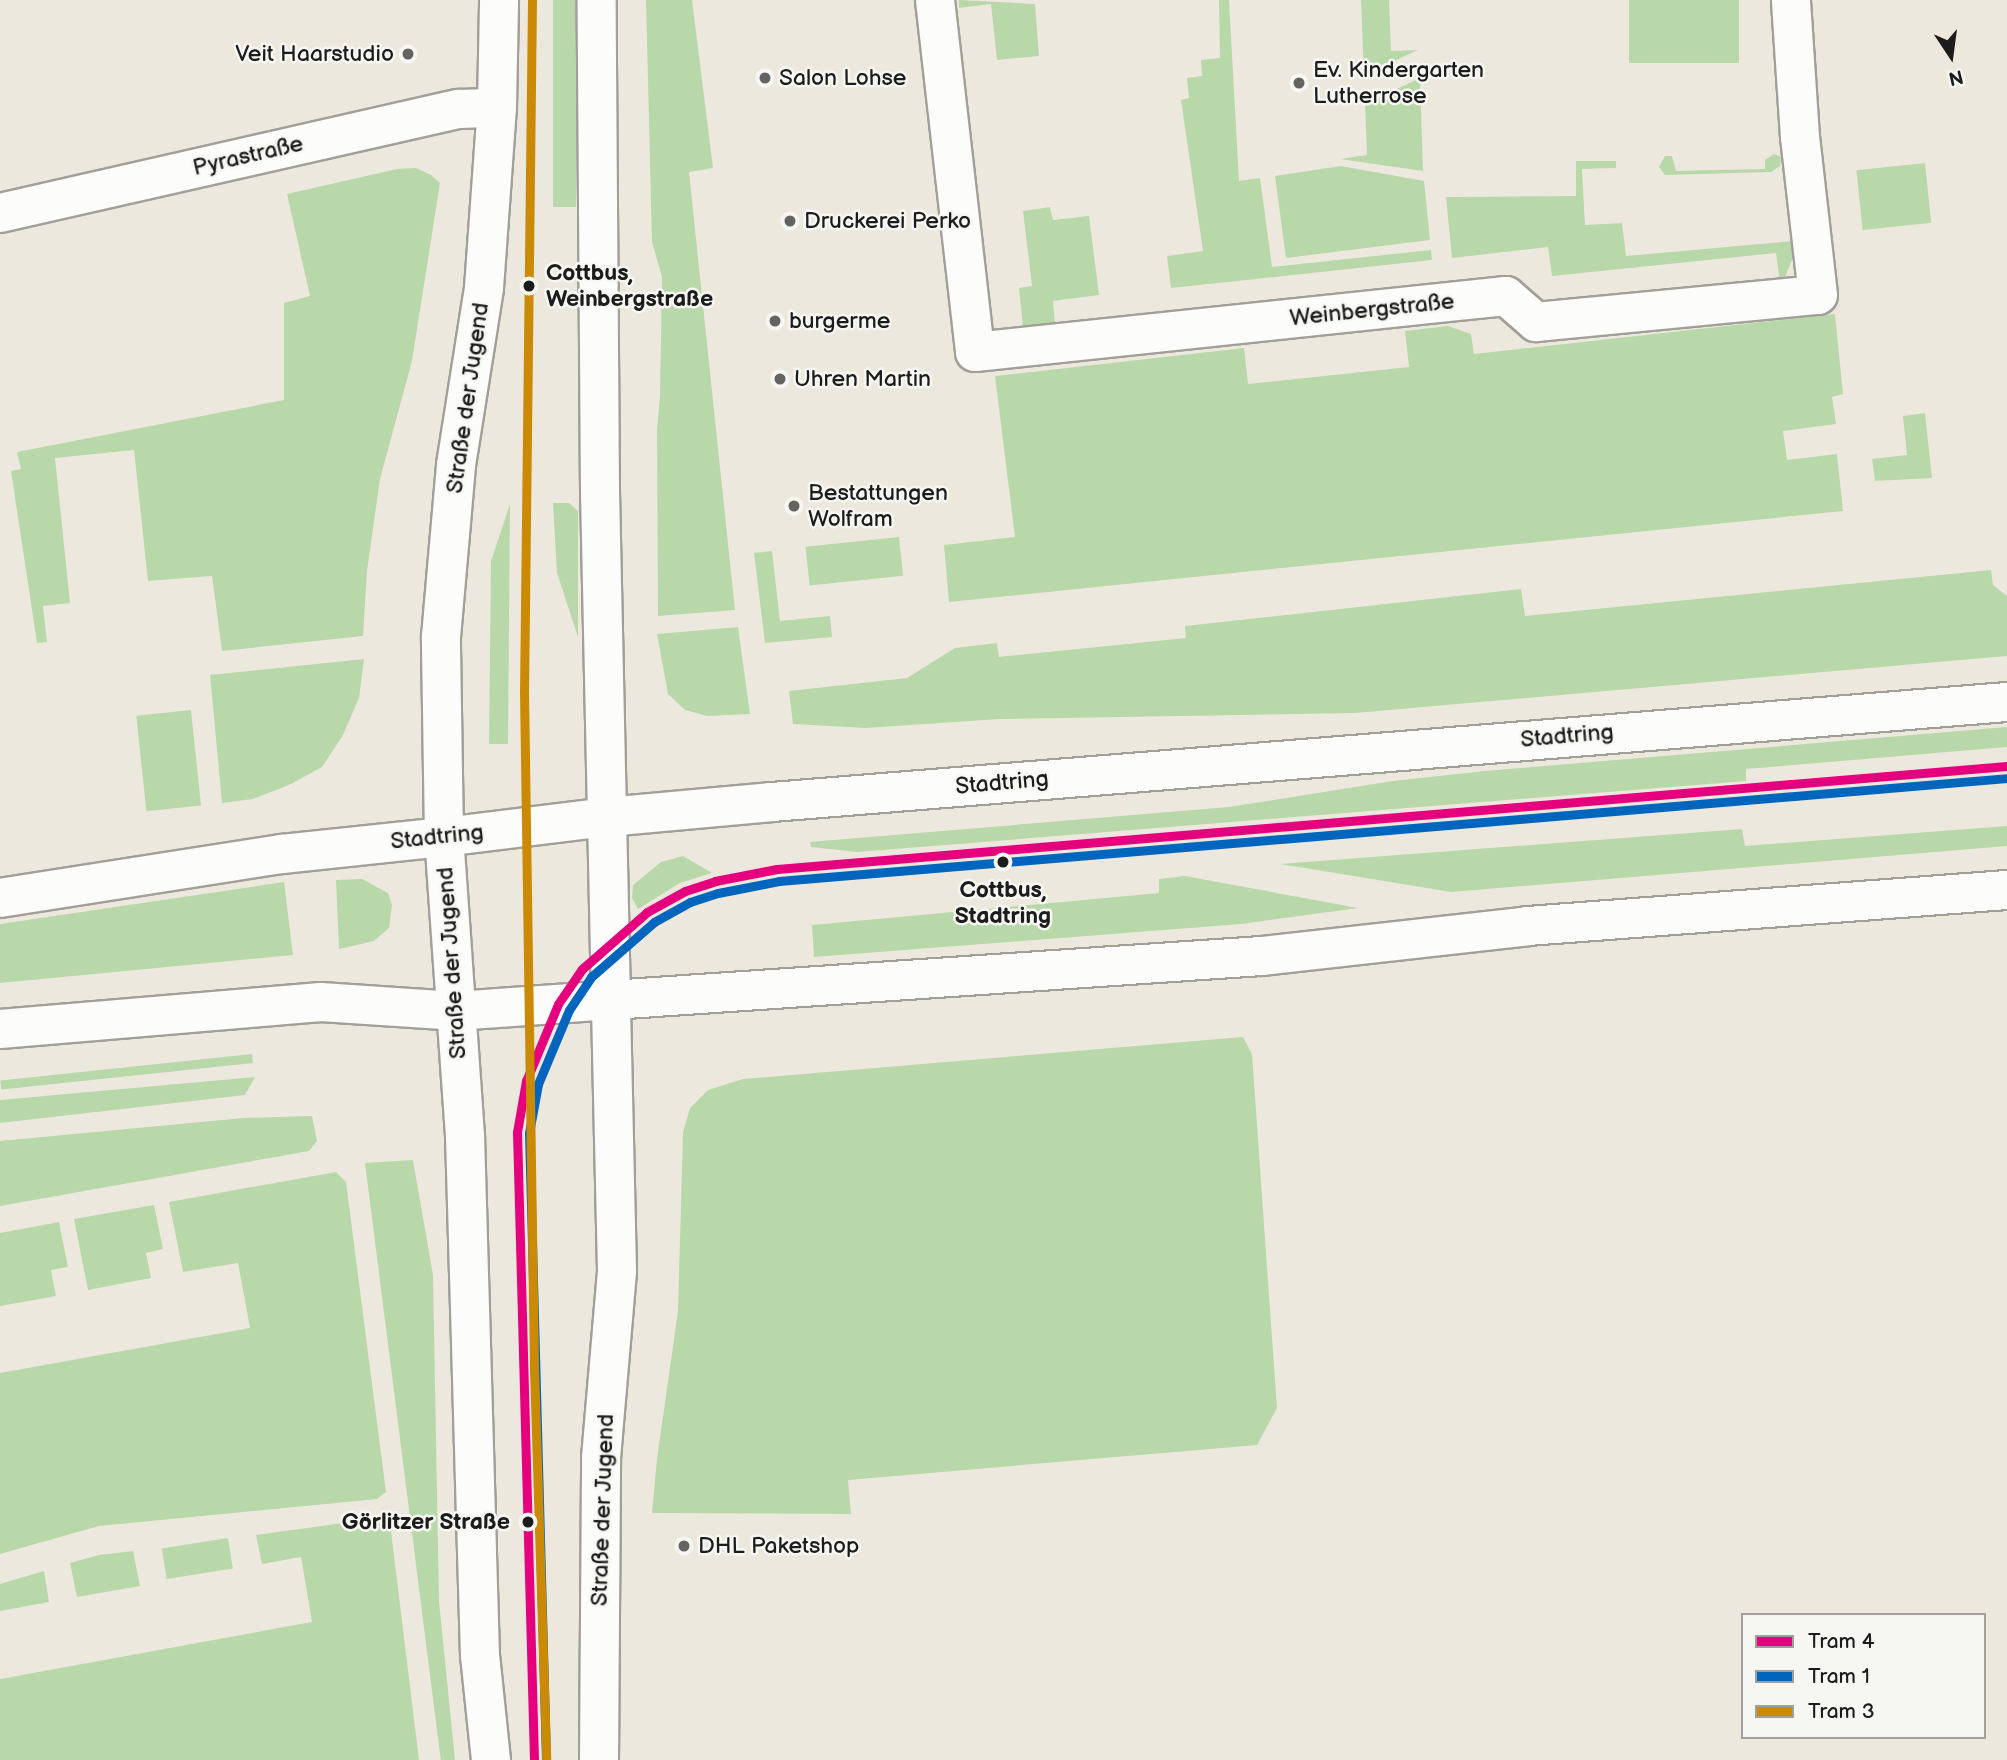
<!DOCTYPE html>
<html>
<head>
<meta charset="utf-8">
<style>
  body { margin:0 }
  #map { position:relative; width:2007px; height:1760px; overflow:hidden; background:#ede8de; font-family:"Balsamiq Sans",sans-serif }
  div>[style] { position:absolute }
  .green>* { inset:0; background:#b9d8aa; transform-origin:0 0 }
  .roads { filter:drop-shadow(2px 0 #a29f99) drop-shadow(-2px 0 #a29f99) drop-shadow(0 2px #a29f99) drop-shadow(0 -2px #a29f99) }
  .street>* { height:38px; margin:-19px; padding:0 19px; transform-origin:19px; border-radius:19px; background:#fcfcfa }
  .secondary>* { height:38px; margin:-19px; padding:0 19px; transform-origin:19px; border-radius:19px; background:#fcfcfa }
  .primary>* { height:38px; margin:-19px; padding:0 19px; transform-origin:19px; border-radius:19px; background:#fcfcfa }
  .tram-1>* { height:9px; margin:-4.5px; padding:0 4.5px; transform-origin:4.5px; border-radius:4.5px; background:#e5007d }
  .tram-2>* { height:9px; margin:-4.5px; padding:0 4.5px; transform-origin:4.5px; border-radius:4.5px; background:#0065bd }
  .tram-3>* { height:9px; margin:-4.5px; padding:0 4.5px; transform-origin:4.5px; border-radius:4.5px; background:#cb8a06 }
  .dots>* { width:19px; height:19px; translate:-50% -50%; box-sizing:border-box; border:4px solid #f6f6f2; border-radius:50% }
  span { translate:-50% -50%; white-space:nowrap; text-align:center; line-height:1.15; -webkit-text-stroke:5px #f6f6f2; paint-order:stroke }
  .poi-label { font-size:23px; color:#1c1c1c }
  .right { translate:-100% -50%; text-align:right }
  .left { translate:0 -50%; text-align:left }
  .street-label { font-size:23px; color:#1c1c1c }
  .stop-label { font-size:23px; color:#1c1c1c; font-weight:700 }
  .legend { position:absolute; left:1741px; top:1613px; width:245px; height:126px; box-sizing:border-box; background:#f6f6f2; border:2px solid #9f9f9c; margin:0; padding:9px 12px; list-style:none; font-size:21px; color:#1c1c1c }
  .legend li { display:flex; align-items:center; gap:14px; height:35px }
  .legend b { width:35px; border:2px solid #9f9f9c }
  .north { position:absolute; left:1916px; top:21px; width:70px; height:70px; -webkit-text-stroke:5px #f6f6f2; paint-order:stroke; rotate:167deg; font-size:19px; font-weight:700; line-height:28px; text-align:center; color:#1c1c1c }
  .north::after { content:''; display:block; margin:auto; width:24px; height:32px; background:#1c1c1c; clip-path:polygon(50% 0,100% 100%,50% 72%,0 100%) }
</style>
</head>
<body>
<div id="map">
  <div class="green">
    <div style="left:553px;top:0;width:23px;height:207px"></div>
    <div style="clip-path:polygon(646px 0,692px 0,713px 168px,689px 172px,735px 610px,658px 616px,657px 429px,660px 396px,662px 277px,652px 242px)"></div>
    <div style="clip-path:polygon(959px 0,1035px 4px,1039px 56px,997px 60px,991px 4px,959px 8px)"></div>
    <div style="clip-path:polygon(1219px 0,1229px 0,1239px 181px,1260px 178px,1272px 267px,1431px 250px,1432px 260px,1171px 288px,1167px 256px,1203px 251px,1181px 100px,1189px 98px,1187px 78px,1202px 76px,1201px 60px,1220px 58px)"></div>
    <div style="clip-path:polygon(1361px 0,1389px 0,1391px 51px,1418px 50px,1364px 75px)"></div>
    <div style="left:1629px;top:0;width:110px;height:63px"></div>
    <div style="clip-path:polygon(1420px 78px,1423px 171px,1340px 159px,1367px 155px,1365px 104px)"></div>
    <div style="clip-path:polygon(1774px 154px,1781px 157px,1780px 166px,1771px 172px,1665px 175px,1659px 167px,1665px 156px,1672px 156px,1676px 171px,1765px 169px,1765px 160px)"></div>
    <div style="clip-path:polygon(1576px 161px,1616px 161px,1616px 168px,1582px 169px,1585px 225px,1622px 223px,1626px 256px,1793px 241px,1794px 255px,1783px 282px,1780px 282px,1776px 253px,1552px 276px,1548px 247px,1452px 258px,1446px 197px,1576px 196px)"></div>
    <div style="left:1925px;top:163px;width:60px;height:69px;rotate:84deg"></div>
    <div style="clip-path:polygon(1341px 166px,1424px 181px,1430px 240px,1286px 258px,1275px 176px)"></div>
    <div style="clip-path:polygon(416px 168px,431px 175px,440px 183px,412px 361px,380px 479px,367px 571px,363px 636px,222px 651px,212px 576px,148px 581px,134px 450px,55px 458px,70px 603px,43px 606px,47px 642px,37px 643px,11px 471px,21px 469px,17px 452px,284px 400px,284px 303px,310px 296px,287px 194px,397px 169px)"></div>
    <div style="clip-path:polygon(1050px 207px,1053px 220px,1089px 216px,1099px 295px,1053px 301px,1055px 324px,1023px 328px,1019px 288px,1032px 286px,1023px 211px)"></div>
    <div style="clip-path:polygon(1835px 314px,1843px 394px,1832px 397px,1836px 424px,1783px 431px,1787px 460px,1837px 454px,1843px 511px,949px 602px,944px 545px,1015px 537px,995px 376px,1244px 348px,1248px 384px,1409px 367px,1405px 331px,1448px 326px,1471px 334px,1474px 354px)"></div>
    <div style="clip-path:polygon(1925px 413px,1932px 478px,1875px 481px,1872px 459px,1907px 455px,1903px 416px)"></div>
    <div style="clip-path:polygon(553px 503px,569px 503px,578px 511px,578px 637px,557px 573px)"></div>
    <div style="clip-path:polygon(510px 504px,508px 744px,489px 744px,491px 561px)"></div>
    <div style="left:899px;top:537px;width:39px;height:94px;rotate:84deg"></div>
    <div style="clip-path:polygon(772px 551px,780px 621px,830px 616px,832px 637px,765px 643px,754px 553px)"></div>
    <div style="clip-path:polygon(1991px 570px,1993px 585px,2007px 596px,2007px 656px,1355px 713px,1000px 719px,866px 728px,793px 724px,789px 691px,907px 678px,955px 648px,997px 643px,999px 657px,1186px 638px,1185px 626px,1521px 589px,1525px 616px)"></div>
    <div style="clip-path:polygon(738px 627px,750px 714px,707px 716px,685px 710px,668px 694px,657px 634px)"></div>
    <div style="clip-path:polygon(364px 659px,359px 698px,343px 735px,322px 767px,289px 785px,253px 799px,222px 803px,210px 675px)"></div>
    <div style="left:191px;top:710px;width:96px;height:55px;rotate:84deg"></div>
    <div style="clip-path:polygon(2007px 727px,2007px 747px,1746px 769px,1746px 781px,857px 852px,811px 847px,810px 842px,1229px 807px,1393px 781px,1485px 771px)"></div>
    <div style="clip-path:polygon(2007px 826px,2007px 846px,1451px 892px,1280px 864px,1742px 829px,1745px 846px)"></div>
    <div style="clip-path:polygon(683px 856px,712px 873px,680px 883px,638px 909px,632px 898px,633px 885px,661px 862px)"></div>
    <div style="clip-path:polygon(1185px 876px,1358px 908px,1241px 924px,814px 957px,812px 925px,1159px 893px,1159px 879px)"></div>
    <div style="clip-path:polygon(362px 879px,388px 893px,392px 905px,389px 928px,374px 941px,339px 949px,336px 880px)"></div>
    <div style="clip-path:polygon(284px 882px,293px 955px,0 983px,0 924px)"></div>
    <div style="clip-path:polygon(1243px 1037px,1252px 1054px,1277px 1408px,1257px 1445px,848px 1480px,851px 1514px,652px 1513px,657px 1459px,678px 1311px,683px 1132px,690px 1108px,708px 1090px,743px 1079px)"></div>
    <div style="left:252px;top:1054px;width:9px;height:253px;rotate:84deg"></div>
    <div style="clip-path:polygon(255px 1077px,245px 1095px,0 1123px,0 1100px)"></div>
    <div style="clip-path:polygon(312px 1116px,317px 1141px,309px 1151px,0 1206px,0 1141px,243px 1118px)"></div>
    <div style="clip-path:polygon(413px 1160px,433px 1275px,439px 1601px,455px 1760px,441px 1760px,440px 1754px,365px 1163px)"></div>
    <div style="clip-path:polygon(336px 1172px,346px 1182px,386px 1492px,377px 1499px,99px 1526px,0 1554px,0 1373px,250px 1328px,238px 1263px,183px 1272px,169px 1202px)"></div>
    <div style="clip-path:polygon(154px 1205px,163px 1249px,146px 1253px,151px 1278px,88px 1290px,74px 1219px)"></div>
    <div style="clip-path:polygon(59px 1222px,68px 1267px,51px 1270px,56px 1296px,0 1306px,0 1233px)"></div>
    <div style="clip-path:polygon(380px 1518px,390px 1523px,419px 1760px,0 1760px,0 1679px,312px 1622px,301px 1557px,262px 1564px,256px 1535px)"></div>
    <div style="left:228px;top:1538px;width:31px;height:67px;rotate:81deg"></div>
    <div style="clip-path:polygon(133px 1551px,140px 1586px,77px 1597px,70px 1563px,99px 1555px)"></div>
    <div style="clip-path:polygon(44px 1571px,49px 1602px,0 1611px,0 1584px)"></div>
  </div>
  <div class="roads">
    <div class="street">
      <div style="left:935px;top:0;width:354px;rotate:83.5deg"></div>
      <div style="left:975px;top:352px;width:534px;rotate:-6.02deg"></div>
      <div style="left:1506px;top:296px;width:40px;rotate:41deg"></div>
      <div style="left:1536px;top:322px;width:283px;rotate:-5.5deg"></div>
      <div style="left:1818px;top:295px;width:159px;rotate:-96.5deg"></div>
      <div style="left:1800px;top:137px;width:137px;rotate:-93.8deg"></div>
      <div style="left:0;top:213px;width:471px;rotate:-12.8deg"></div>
      <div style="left:459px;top:109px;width:38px;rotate:-2deg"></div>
    </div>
    <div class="secondary">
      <div style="left:491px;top:1760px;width:105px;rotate:-96deg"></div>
      <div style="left:480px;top:1656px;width:520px;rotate:-91.65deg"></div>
      <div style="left:465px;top:1136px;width:300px;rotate:-94deg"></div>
      <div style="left:444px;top:837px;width:164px;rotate:-7deg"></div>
      <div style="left:607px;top:817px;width:166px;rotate:-5.2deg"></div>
      <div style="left:772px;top:802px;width:1239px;rotate:-4.63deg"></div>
      <div style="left:599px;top:1760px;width:302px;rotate:-89.6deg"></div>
      <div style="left:601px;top:1458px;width:188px;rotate:-85.1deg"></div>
      <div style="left:617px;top:1271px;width:271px;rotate:-91.3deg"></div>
      <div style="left:611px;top:1000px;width:652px;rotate:-3.87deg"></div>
      <div style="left:1262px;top:956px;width:268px;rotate:-6.4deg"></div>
      <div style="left:1528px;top:926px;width:480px;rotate:-4.3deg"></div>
    </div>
    <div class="primary">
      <div style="left:0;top:898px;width:285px;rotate:-8.9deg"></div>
      <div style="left:282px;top:854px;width:163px;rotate:-6deg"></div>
      <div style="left:444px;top:837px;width:200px;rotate:-90.9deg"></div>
      <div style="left:441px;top:637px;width:173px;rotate:-85deg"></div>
      <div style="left:456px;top:465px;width:179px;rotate:-81deg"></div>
      <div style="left:484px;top:288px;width:180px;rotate:-85.9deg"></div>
      <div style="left:497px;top:108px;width:108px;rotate:-88.9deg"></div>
      <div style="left:0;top:1029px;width:322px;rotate:-4.8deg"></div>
      <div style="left:321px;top:1002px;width:134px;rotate:3.8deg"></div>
      <div style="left:455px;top:1011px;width:156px;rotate:-4deg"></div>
      <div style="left:611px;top:1000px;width:509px;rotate:-91.24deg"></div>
      <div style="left:600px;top:491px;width:491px;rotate:-90.4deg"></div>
    </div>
  </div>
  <div class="tram-1">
    <div style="left:534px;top:1760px;width:628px;rotate:-91.55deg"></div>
    <div style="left:517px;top:1132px;width:52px;rotate:-80deg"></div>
    <div style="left:526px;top:1081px;width:83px;rotate:-67.4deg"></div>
    <div style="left:558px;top:1004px;width:42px;rotate:-55.6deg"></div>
    <div style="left:582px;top:969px;width:86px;rotate:-41.2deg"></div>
    <div style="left:647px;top:912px;width:43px;rotate:-28.9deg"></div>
    <div style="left:685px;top:891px;width:32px;rotate:-18deg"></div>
    <div style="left:715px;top:881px;width:63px;rotate:-11deg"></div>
    <div style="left:777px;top:869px;width:1234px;rotate:-4.79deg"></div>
  </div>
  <div class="tram-2">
    <div style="left:546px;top:1760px;width:627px;rotate:-91.55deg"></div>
    <div style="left:529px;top:1133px;width:50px;rotate:-79.6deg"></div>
    <div style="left:538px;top:1084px;width:80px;rotate:-67.3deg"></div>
    <div style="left:569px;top:1010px;width:40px;rotate:-56deg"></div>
    <div style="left:591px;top:977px;width:84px;rotate:-41.1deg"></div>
    <div style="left:654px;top:922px;width:41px;rotate:-29.1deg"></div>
    <div style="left:690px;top:902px;width:29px;rotate:-18deg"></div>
    <div style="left:718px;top:893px;width:62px;rotate:-11.1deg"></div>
    <div style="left:779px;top:881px;width:1232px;rotate:-4.79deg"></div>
  </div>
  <div class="tram-3">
    <div style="left:532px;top:0;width:691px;rotate:90.66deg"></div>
    <div style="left:524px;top:691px;width:678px;rotate:89.15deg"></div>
    <div style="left:534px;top:1369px;width:391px;rotate:88.2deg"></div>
  </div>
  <div class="dots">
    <div style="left:408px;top:54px;background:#656360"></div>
    <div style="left:765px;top:78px;background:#656360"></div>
    <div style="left:1299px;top:83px;background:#656360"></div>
    <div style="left:790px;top:221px;background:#656360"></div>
    <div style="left:529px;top:286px;background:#1c1c1c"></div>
    <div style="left:775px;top:321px;background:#656360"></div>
    <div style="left:780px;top:379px;background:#656360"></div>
    <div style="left:794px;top:506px;background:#656360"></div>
    <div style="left:1003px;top:862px;background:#1c1c1c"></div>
    <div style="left:528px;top:1522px;background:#1c1c1c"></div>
    <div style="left:684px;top:1546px;background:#656360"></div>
  </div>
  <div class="poi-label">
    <span class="right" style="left:394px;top:54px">Veit Haarstudio</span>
    <span class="left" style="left:1313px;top:83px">Ev. Kindergarten<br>Lutherrose</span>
    <span class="left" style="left:779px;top:78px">Salon Lohse</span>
    <span class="left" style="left:804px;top:221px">Druckerei Perko</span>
    <span class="left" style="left:789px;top:321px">burgerme</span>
    <span class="left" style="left:794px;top:379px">Uhren Martin</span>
    <span class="left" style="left:808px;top:506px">Bestattungen<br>Wolfram</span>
    <span class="left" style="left:698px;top:1546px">DHL Paketshop</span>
  </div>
  <div class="street-label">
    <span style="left:248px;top:156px;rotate:-13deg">Pyrastraße</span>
    <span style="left:1372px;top:310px;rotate:-6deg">Weinbergstraße</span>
    <span style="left:468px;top:398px;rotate:-82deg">Straße der Jugend</span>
    <span style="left:1567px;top:736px;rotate:-5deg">Stadtring</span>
    <span style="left:1002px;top:783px;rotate:-5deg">Stadtring</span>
    <span style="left:437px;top:837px;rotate:-6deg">Stadtring</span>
    <span style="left:452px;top:963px;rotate:-94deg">Straße der Jugend</span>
    <span style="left:603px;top:1510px;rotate:-88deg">Straße der Jugend</span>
  </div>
  <div class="stop-label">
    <span class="left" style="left:546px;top:286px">Cottbus,<br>Weinbergstraße</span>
    <span style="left:1003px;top:903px">Cottbus,<br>Stadtring</span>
    <span class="right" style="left:510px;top:1522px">Görlitzer Straße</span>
  </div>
  <ul class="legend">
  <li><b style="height:9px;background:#e5007d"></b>Tram 4</li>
  <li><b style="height:9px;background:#0065bd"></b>Tram 1</li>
  <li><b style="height:9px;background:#cb8a06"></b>Tram 3</li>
  </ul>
  <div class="north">N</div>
</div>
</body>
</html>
